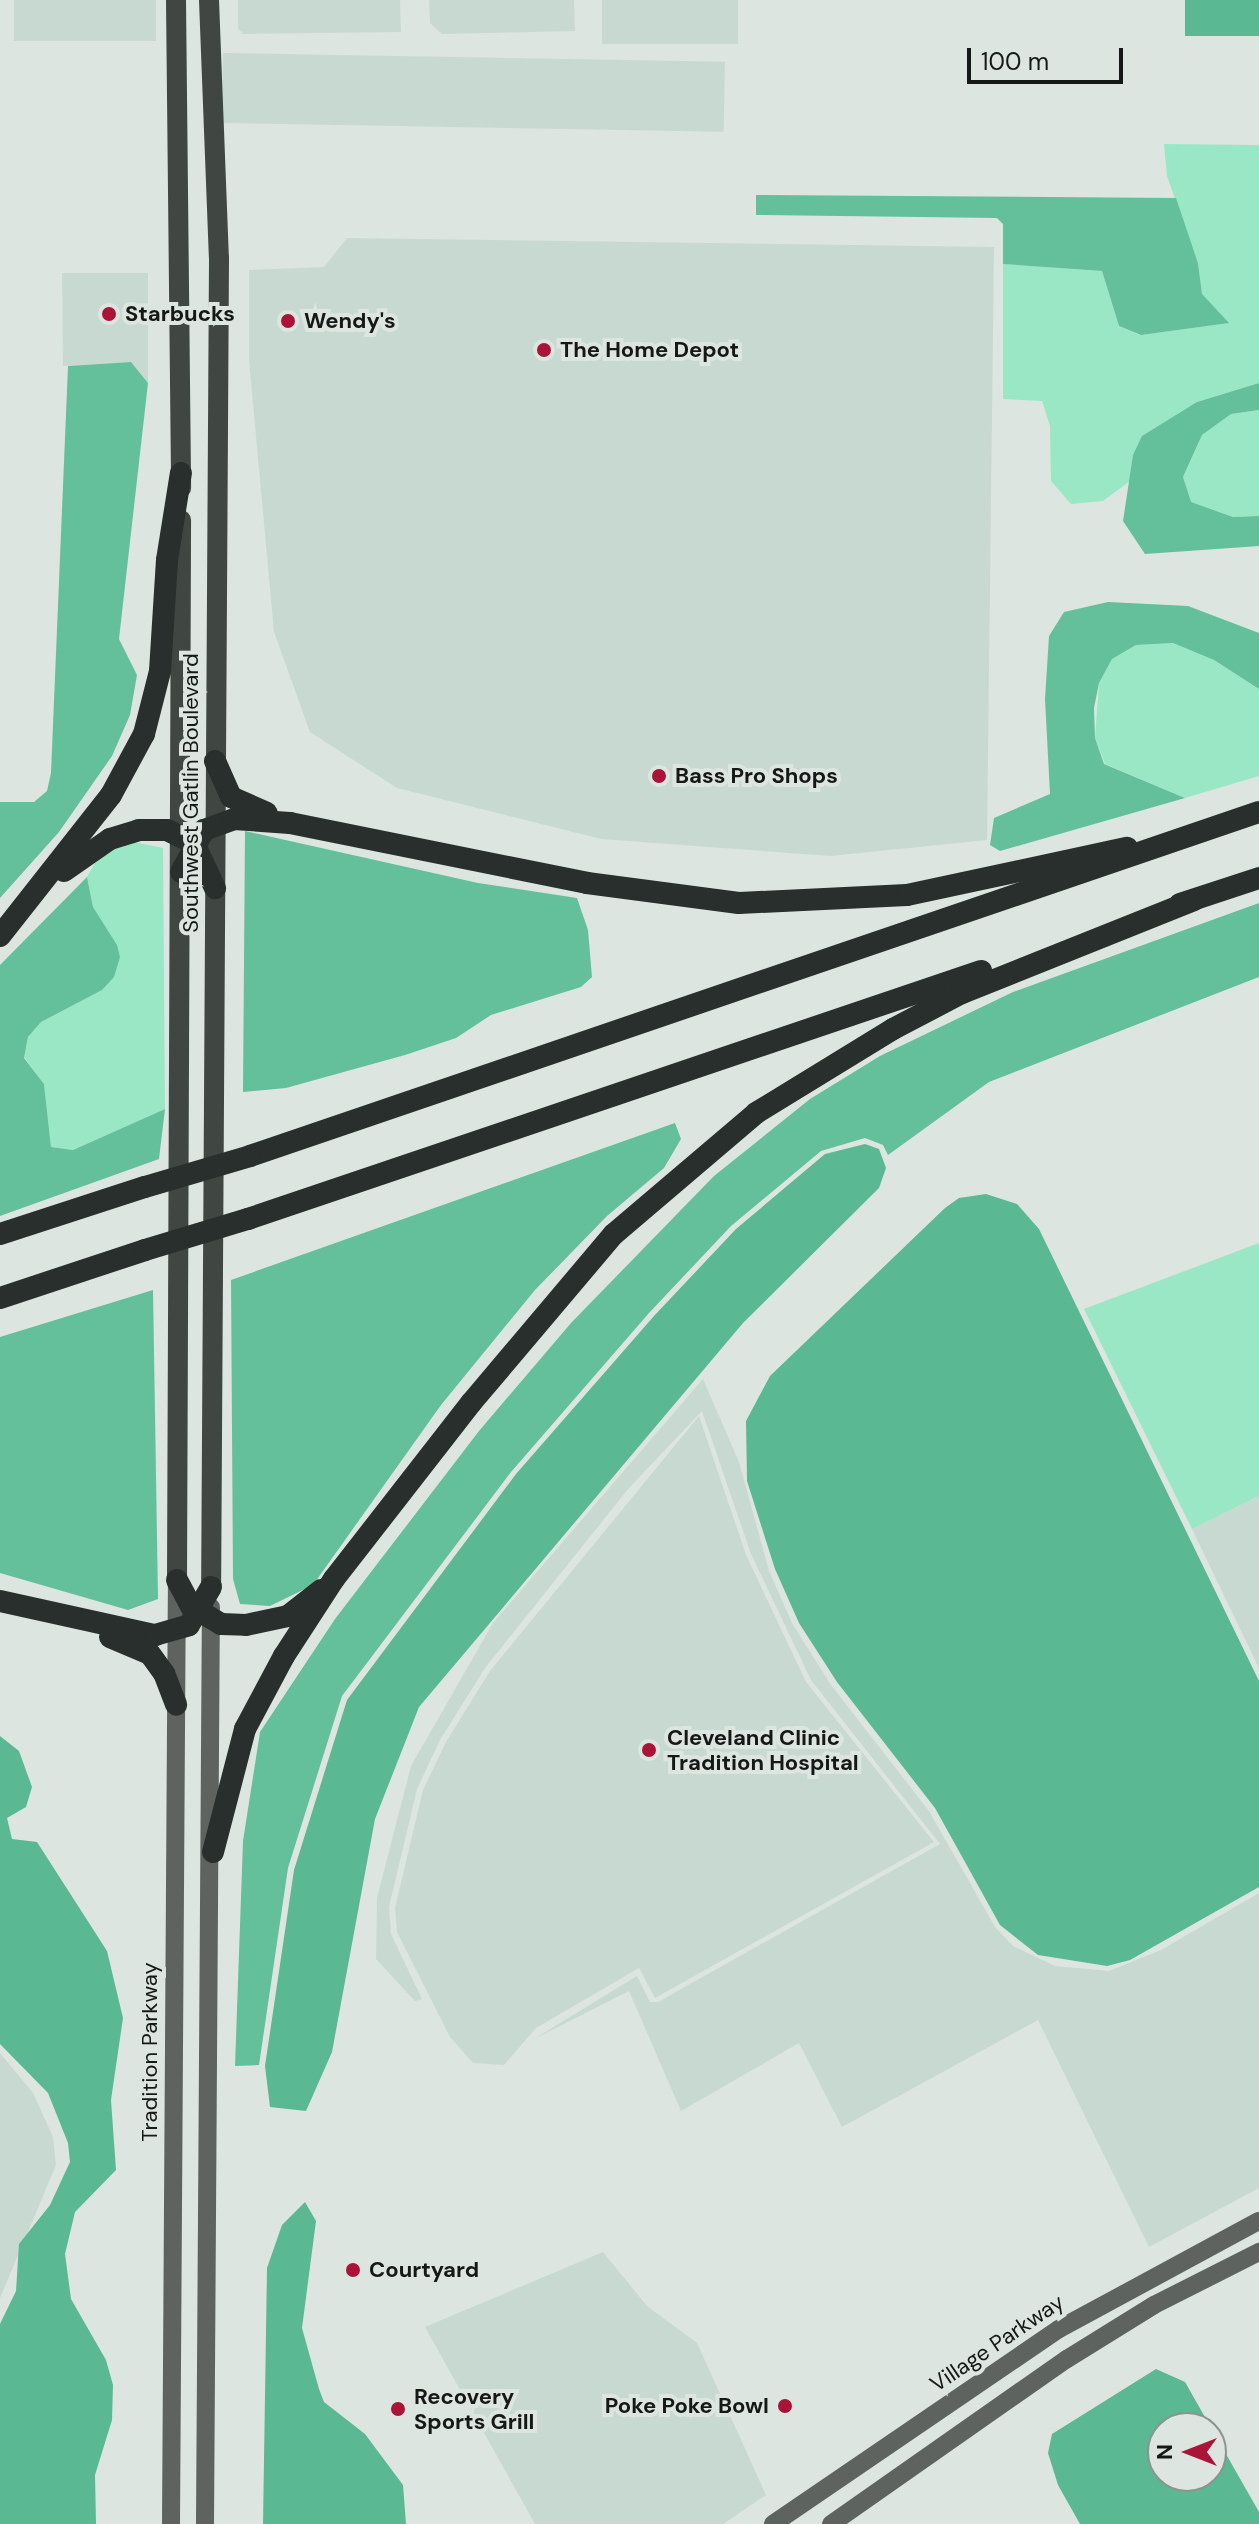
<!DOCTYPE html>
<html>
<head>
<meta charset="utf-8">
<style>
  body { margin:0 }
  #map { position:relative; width:1259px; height:2524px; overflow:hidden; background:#dce5e0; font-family:"DM Sans",sans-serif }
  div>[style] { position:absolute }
  .built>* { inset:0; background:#c8d9d1; transform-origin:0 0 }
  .green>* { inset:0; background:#9ae7c6 }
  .forest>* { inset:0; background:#63c09b }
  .water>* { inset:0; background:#5ab893; transform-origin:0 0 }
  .secondary>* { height:18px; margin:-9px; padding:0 9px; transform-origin:9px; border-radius:9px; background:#5e6360 }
  .primary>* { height:20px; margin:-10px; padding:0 10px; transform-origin:10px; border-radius:10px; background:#404743 }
  .motorway>* { height:22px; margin:-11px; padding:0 11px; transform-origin:11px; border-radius:11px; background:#282f2c }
  .motorway-bridge>* { height:22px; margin:-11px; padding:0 11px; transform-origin:11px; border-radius:11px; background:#282f2c }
  .dots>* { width:22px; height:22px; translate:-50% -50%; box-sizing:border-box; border:4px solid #dce5e0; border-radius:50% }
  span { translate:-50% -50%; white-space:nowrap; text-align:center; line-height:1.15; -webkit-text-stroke:8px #dce5e0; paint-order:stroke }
  .poi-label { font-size:22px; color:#151817; font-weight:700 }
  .left { translate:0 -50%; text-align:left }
  .right { translate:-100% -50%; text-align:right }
  .street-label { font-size:22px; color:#151817 }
  .north { position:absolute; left:1147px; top:2412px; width:80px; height:80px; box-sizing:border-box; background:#dce5e0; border:2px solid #8c9390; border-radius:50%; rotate:270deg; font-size:22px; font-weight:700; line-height:32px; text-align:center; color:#151817 }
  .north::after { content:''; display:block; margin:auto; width:28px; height:36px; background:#aa1439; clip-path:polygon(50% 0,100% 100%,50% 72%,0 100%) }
  .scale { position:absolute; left:967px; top:48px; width:156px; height:36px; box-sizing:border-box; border:4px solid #151817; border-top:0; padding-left:10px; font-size:24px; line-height:28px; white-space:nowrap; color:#151817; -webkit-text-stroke:6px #dce5e0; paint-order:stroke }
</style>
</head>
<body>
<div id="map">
  <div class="built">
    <div style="left:14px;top:0;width:142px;height:41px"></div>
    <div style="clip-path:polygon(238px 0,400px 0,401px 32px,243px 34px,238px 28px)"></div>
    <div style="clip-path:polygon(429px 0,574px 0,575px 31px,442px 34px,430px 23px)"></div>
    <div style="left:602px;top:0;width:136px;height:44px"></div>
    <div style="left:223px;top:53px;width:502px;height:70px;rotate:1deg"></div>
    <div style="clip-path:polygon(347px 238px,994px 247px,987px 840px,830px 856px,601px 839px,397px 788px,310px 732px,274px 632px,249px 360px,249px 270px,324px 267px)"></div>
    <div style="clip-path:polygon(62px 273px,148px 273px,148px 383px,131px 362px,63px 366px)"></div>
    <div style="clip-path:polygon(703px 1379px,739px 1462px,769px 1571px,793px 1625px,831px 1685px,929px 1811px,995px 1927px,1013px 1946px,1055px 1966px,1109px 1971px,1161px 1950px,1259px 1893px,1259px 2188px,1149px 2247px,1038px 2020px,842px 2127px,799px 2043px,681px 2111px,629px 1991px,534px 2039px,637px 1976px,650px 2002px,658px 2002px,940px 1844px,811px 1680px,751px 1554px,702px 1411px,629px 1488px,485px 1668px,440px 1740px,417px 1789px,389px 1907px,391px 1934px,422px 1999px,415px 2001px,376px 1959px,377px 1898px,411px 1766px,493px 1623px)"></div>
    <div style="clip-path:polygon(699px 1416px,746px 1555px,806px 1682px,934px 1842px,655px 1998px,639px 1968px,536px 2028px,504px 2065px,473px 2063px,450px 2037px,397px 1932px,395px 1908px,423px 1790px,446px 1742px,490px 1671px)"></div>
    <div style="clip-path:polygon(1259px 1496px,1259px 1668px,1192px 1529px)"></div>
    <div style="clip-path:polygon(0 2053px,33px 2093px,53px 2137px,56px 2165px,0 2298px)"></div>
    <div style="clip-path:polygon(603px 2252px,647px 2306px,697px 2343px,766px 2495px,723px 2524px,535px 2524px,425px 2327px)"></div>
  </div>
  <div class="green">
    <div style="clip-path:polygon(1164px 144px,1259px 145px,1259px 383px,1197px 402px,1133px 455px,1130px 481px,1103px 501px,1071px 504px,1051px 481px,1050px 426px,1042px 401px,1003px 399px,1003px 264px,1102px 271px,1119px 326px,1140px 335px,1228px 323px,1202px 295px,1198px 263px,1167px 176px)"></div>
    <div style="clip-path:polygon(1259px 410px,1259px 516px,1233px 517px,1190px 502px,1183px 477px,1202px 435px,1231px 414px)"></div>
    <div style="clip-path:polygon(1173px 643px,1214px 660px,1259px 689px,1259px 776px,1185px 798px,1105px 764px,1095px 738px,1099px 683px,1112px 659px,1136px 645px)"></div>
    <div style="clip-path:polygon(134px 842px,163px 848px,165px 1109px,73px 1150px,51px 1147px,44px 1084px,24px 1057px,28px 1037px,41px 1022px,86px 998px,120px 957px,93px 907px,87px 877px,95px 863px,119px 845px)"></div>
    <div style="clip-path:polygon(1259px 1243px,1259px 1496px,1192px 1529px,1084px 1309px)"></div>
  </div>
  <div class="forest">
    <div style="clip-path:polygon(756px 195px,1176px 198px,1198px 263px,1202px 294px,1229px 323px,1141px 335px,1119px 326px,1102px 271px,1003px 264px,1003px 224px,997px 218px,756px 215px)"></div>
    <div style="clip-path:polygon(131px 362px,148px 383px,119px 639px,137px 675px,130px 715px,112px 756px,59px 832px,0 898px,0 802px,34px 802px,47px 791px,51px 773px,68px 366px)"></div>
    <div style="clip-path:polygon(1259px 383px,1259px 410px,1231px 414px,1202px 435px,1183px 477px,1191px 502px,1233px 517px,1259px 516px,1259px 546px,1145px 554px,1123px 521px,1133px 455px,1142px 436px,1197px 402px)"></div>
    <div style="clip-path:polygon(1108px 602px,1188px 606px,1259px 633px,1259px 689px,1214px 660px,1173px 643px,1136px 645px,1112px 659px,1099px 683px,1094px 708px,1095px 738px,1104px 764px,1185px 798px,1000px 851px,990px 845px,994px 818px,1050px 794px,1045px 699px,1049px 636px,1064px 612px)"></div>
    <div style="clip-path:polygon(245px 831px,478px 883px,577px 898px,588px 930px,592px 977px,581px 987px,491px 1015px,456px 1038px,405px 1055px,286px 1088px,243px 1092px)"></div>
    <div style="clip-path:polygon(87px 877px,93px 907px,117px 945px,120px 957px,114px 977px,102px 990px,41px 1022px,28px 1037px,24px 1058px,44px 1084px,51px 1147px,73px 1150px,165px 1109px,159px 1159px,0 1216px,0 965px)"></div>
    <div style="clip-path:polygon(1259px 903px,1259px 977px,989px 1082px,888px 1155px,883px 1145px,865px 1138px,821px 1151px,731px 1226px,649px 1313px,511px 1472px,342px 1696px,288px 1868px,259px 2065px,235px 2066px,243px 1841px,260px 1732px,335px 1619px,479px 1431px,571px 1323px,714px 1176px,810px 1099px,880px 1056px,1013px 992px)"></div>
    <div style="clip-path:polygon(675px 1123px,681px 1139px,664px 1168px,607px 1216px,535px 1290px,441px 1405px,313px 1585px,270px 1606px,240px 1604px,233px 1579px,231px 1280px)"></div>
    <div style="clip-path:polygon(153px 1290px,158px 1599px,128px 1610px,0 1573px,0 1337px)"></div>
  </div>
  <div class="water">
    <div style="left:1185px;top:0;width:74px;height:36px"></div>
    <div style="clip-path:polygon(865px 1144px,879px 1149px,886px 1168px,879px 1188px,743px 1323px,419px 1707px,375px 1819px,332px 2052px,306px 2111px,270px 2107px,265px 2066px,294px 1870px,347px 1700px,516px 1474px,654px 1316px,736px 1229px,825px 1154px)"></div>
    <div style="clip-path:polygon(986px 1194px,1017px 1204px,1039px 1229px,1259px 1681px,1259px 1887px,1130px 1960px,1107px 1966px,1038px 1955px,1000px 1925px,935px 1808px,837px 1682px,799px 1623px,775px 1569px,747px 1481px,746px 1421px,770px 1376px,945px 1208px,959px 1198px)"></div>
    <div style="clip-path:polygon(0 1736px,19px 1751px,32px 1787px,26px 1807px,7px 1818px,12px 1839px,37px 1842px,107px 1951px,123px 2018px,111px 2100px,116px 2170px,75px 2212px,65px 2254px,71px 2299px,106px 2360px,113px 2385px,112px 2420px,95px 2475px,96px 2524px,0 2524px,0 2324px,16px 2291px,19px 2244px,50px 2205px,70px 2162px,68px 2143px,48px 2093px,0 2044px)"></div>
    <div style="clip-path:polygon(305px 2202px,316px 2221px,302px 2328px,319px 2389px,324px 2402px,365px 2434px,403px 2485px,406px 2524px,263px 2524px,267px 2268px,282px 2225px)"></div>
    <div style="clip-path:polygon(evenodd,1156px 2369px,1185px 2382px,1259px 2512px,1259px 2524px,1080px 2524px,1058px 2485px,1048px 2453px,1052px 2434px,1156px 2369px,1163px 2428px,1211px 2428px,1211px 2476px,1163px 2476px,1163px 2428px)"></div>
  </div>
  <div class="secondary">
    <div style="left:171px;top:2524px;width:944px;rotate:-89.64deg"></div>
    <div style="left:205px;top:2524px;width:917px;rotate:-89.63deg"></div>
    <div style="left:773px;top:2524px;width:346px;rotate:-34.3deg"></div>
    <div style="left:1059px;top:2329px;width:227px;rotate:-28.4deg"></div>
    <div style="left:831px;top:2524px;width:288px;rotate:-35deg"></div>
    <div style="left:1067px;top:2359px;width:102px;rotate:-31.8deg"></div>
    <div style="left:1154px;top:2305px;width:118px;rotate:-26.8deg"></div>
  </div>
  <div class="primary">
    <div style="left:176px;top:0;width:488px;rotate:89.4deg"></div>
    <div style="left:209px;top:0;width:258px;rotate:87.8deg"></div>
    <div style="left:219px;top:258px;width:1329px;rotate:90.34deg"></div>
    <div style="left:177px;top:1580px;width:1060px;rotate:-89.78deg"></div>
  </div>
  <div class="motorway">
    <div style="left:215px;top:761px;width:39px;rotate:66deg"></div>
    <div style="left:231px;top:797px;width:39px;rotate:24deg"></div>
    <div style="left:64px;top:871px;width:56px;rotate:-34.8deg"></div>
    <div style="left:110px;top:839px;width:30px;rotate:-17deg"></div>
    <div style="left:139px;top:830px;width:28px"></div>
    <div style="left:167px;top:830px;width:30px;rotate:26deg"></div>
    <div style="left:194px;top:843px;width:50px;rotate:65deg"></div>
    <div style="left:181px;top:872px;width:48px;rotate:-61.3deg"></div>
    <div style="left:204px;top:830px;width:32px;rotate:-20deg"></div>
    <div style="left:234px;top:819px;width:56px;rotate:4.1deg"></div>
    <div style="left:290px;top:823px;width:303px;rotate:11.4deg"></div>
    <div style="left:587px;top:883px;width:153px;rotate:7.5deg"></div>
    <div style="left:739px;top:903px;width:168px;rotate:-2.7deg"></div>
    <div style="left:907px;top:895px;width:225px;rotate:-12.1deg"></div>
    <div style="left:1180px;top:904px;width:83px;rotate:-18.2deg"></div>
    <div style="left:0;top:936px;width:179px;rotate:-51.8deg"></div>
    <div style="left:111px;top:795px;width:69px;rotate:-61.6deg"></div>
    <div style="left:144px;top:734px;width:65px;rotate:-75.7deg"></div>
    <div style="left:160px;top:671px;width:111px;rotate:-86.4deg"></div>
    <div style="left:167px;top:560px;width:88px;rotate:-80.9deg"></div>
    <div style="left:250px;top:1156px;width:1066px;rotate:-18.83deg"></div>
    <div style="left:248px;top:1219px;width:774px;rotate:-18.69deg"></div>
    <div style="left:0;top:1234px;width:152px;rotate:-18deg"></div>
    <div style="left:0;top:1298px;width:153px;rotate:-18.3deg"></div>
    <div style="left:177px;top:1580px;width:30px;rotate:62deg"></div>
    <div style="left:191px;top:1606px;width:35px;rotate:31deg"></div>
    <div style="left:221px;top:1624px;width:25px;rotate:2deg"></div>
    <div style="left:246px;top:1625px;width:43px;rotate:-12.1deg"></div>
    <div style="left:288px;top:1616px;width:42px;rotate:-38.2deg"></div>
    <div style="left:0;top:1601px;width:159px;rotate:12.4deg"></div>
    <div style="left:155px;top:1635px;width:35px;rotate:-16deg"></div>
    <div style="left:189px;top:1625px;width:44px;rotate:-59.9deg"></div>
    <div style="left:110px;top:1637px;width:43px;rotate:23deg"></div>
    <div style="left:150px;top:1654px;width:24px;rotate:54deg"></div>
    <div style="left:164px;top:1673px;width:34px;rotate:69deg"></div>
    <div style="left:213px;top:1852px;width:127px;rotate:-75.4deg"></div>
    <div style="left:245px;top:1729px;width:83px;rotate:-61.9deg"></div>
    <div style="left:284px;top:1656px;width:92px;rotate:-57deg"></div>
    <div style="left:334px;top:1579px;width:223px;rotate:-52.1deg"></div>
    <div style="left:471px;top:1403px;width:221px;rotate:-49.8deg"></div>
    <div style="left:614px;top:1234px;width:187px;rotate:-40.4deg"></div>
    <div style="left:756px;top:1113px;width:161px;rotate:-31.5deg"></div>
    <div style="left:893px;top:1029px;width:78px;rotate:-27.6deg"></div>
    <div style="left:962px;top:993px;width:250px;rotate:-21.8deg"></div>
  </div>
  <div class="motorway-bridge">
    <div style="left:145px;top:1187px;width:109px;rotate:-16.4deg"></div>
    <div style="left:145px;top:1250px;width:108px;rotate:-16.8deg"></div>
  </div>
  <div class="dots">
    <div style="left:109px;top:314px;background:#aa1439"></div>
    <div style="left:288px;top:321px;background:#aa1439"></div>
    <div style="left:544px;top:350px;background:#aa1439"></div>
    <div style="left:659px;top:776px;background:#aa1439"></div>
    <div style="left:649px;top:1750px;background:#aa1439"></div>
    <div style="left:353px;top:2270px;background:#aa1439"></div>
    <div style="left:785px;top:2406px;background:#aa1439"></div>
    <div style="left:398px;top:2409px;background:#aa1439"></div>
  </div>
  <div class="poi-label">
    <span class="left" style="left:125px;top:314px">Starbucks</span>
    <span class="left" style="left:304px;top:321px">Wendy's</span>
    <span class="left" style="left:560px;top:350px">The Home Depot</span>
    <span class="left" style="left:675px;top:776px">Bass Pro Shops</span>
    <span class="left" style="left:667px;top:1750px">Cleveland Clinic<br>Tradition Hospital</span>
    <span class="left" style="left:369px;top:2270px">Courtyard</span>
    <span class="left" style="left:414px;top:2409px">Recovery<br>Sports Grill</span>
    <span class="right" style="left:769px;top:2406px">Poke Poke Bowl</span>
  </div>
  <div class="street-label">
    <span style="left:191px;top:793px;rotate:-90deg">Southwest Gatlin Boulevard</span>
    <span style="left:150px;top:2052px;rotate:-90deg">Tradition Parkway</span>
    <span style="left:997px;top:2343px;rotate:-34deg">Village Parkway</span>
  </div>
  <div class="north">N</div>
  <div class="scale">100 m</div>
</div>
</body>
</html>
